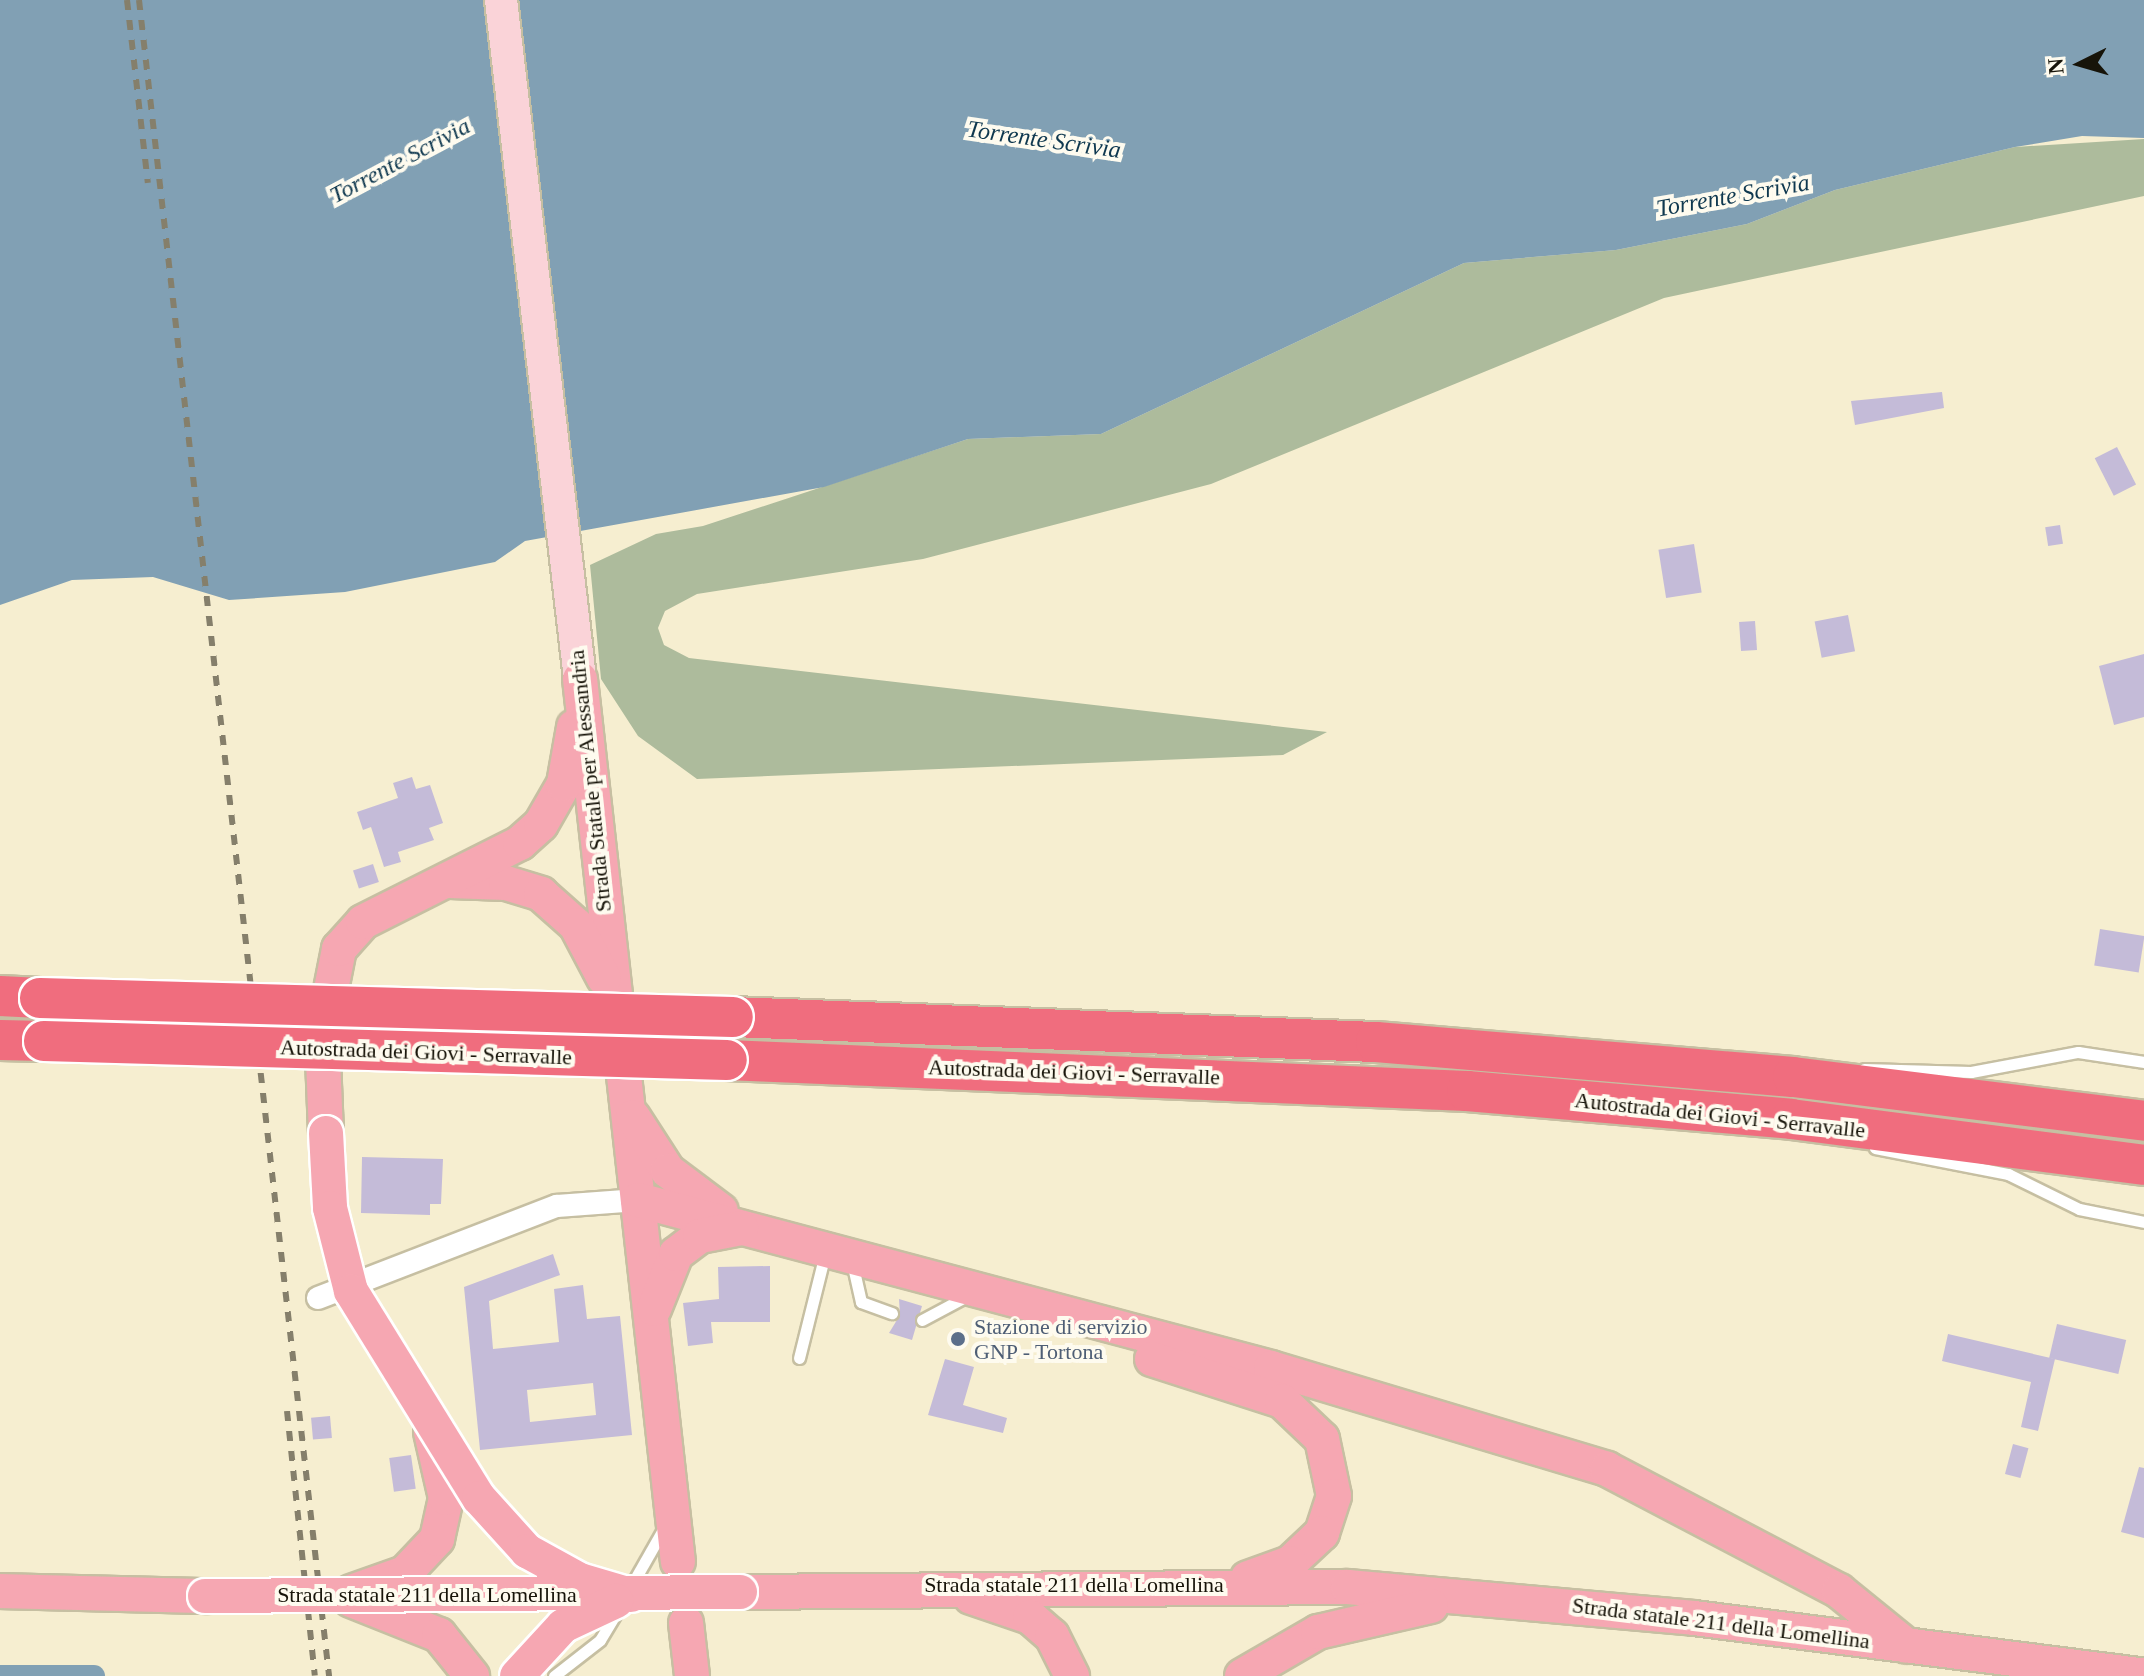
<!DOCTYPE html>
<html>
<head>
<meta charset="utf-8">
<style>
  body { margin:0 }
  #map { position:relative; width:2144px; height:1676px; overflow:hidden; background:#f6eed0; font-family:Georgia,serif }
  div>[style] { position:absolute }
  .forest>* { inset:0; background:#adbb9c }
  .water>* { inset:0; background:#81a0b4 }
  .canal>* { height:22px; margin:-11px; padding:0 11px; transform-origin:11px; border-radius:11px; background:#81a0b4 }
  .building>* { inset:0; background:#c4bbd8; transform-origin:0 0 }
  .roads { filter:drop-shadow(2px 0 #c6bfa2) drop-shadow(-2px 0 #c6bfa2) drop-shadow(0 2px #c6bfa2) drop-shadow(0 -2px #c6bfa2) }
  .lane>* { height:11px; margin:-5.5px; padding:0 5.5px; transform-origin:5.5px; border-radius:5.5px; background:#fff }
  .street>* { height:22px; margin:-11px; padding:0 11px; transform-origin:11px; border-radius:11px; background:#fff }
  .secondary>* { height:32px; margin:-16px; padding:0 16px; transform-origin:16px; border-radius:16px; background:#fad3d8 }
  .primary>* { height:34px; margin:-17px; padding:0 17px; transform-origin:17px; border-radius:17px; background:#f6a7b2 }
  .highway>* { height:40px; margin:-20px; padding:0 20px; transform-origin:20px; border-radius:20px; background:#f06d7e }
  .rail>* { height:6px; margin-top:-3px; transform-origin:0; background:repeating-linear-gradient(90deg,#857f6b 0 10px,transparent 0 20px) }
  .bridges { filter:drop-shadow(2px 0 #fff) drop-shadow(-2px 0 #fff) drop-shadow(0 2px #fff) drop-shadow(0 -2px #fff) }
  .primary-bridge>* { height:34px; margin:-17px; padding:0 17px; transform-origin:17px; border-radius:17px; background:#f6a7b2 }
  .highway-bridge>* { height:40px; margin:-20px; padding:0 20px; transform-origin:20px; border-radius:20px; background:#f06d7e }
  .dots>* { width:22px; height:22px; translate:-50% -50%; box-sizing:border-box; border:4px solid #fefbef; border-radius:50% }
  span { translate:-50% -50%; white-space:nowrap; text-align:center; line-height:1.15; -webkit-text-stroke:8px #fefbef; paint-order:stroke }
  .street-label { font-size:22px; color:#171409 }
  .service-label { font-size:22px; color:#4e5e75 }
  .left { translate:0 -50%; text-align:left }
  .water-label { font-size:24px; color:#0f384f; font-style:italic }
  .north { position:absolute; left:2040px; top:24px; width:80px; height:80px; -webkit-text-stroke:6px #fefbef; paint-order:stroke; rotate:265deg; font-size:22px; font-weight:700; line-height:32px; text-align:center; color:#171409 }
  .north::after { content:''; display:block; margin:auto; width:28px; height:36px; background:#171409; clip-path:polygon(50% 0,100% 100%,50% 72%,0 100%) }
</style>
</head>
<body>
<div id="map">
  <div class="forest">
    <div style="clip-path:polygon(2144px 139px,2144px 196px,1664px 298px,1211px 484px,923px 559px,697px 594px,665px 611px,658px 628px,664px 645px,689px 658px,1327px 732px,1283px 755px,697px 779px,638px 736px,601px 679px,590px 565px,656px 534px,703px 526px,968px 439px,1101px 434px,1464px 263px,1616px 250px,1747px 224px,1835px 190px,2015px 147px)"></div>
  </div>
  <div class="water">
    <div style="clip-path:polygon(0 0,2144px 0,2144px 138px,2082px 136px,2015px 147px,1835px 190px,1747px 224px,1616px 250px,1464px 263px,1101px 434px,968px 439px,824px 487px,525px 541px,495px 562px,345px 592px,229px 600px,153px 577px,72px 580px,0 605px)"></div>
  </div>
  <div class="canal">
    <div style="left:0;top:1676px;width:94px"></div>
  </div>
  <div class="building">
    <div style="clip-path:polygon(1942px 392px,1944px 408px,1855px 425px,1851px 401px)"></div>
    <div style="left:2117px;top:447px;width:42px;height:25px;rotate:63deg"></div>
    <div style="left:2060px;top:525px;width:19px;height:15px;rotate:81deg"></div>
    <div style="left:1694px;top:544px;width:49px;height:36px;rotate:81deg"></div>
    <div style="left:1848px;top:615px;width:37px;height:34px;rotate:79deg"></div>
    <div style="left:1755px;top:621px;width:29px;height:16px;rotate:86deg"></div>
    <div style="clip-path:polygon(2144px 654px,2144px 717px,2114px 725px,2099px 666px)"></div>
    <div style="clip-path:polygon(412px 777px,416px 789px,430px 785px,443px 823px,429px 828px,434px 840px,398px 852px,401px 862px,384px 867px,371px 827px,363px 830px,357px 812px,398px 798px,393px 783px)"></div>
    <div style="left:373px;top:864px;width:19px;height:21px;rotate:72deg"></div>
    <div style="left:2100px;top:929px;width:45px;height:37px;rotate:9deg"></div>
    <div style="clip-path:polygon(362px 1157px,443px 1159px,441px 1204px,430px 1204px,430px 1215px,361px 1213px)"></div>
    <div style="clip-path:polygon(evenodd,553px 1254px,560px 1275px,489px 1301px,493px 1349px,559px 1342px,554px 1289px,583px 1285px,587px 1319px,620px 1316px,632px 1435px,480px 1450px,464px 1287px,553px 1254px,593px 1383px,596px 1415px,530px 1422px,527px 1390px,593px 1383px)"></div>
    <div style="clip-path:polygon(770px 1266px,770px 1322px,711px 1322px,713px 1343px,688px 1346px,683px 1303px,719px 1299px,718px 1267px)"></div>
    <div style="clip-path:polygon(899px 1299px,922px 1306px,912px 1340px,889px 1333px,900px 1315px)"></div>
    <div style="left:2057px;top:1324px;width:71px;height:35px;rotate:13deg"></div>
    <div style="clip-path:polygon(1948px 1334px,2055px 1359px,2038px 1431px,2021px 1427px,2031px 1382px,1942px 1361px)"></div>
    <div style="clip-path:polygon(945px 1359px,974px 1367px,963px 1405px,1007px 1418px,1003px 1433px,928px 1415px)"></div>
    <div style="left:330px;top:1416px;width:22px;height:19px;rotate:85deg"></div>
    <div style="left:2013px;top:1444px;width:16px;height:31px;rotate:15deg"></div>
    <div style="left:411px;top:1455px;width:34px;height:22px;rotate:82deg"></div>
    <div style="clip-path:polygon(2139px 1467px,2144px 1468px,2144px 1538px,2121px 1532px)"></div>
  </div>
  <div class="roads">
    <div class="lane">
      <div style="left:1864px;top:1069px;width:107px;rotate:1.6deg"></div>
      <div style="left:1971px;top:1072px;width:109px;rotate:-10.6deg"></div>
      <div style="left:2078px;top:1052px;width:67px;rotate:8.6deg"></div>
      <div style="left:1875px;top:1148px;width:136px;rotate:11.1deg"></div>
      <div style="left:2008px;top:1174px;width:79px;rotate:26.2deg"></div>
      <div style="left:2079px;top:1209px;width:66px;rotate:11.3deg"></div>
      <div style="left:852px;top:1262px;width:41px;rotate:77.3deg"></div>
      <div style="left:861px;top:1302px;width:33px;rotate:20deg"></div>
      <div style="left:922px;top:1320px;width:51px;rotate:-28.1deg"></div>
      <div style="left:799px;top:1358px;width:107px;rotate:-76deg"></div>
      <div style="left:631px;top:1586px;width:67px;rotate:-60.4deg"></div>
      <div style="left:554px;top:1676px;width:58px;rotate:-38deg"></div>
      <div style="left:600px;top:1640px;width:33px;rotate:-59deg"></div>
    </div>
    <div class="street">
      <div style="left:318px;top:1298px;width:256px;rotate:-21.1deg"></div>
      <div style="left:557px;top:1206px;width:81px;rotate:-4.2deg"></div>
    </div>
    <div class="secondary">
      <div style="left:501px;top:0;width:684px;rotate:83.36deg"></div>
    </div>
    <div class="primary">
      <div style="left:580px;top:679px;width:888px;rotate:83.67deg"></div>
      <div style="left:450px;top:881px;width:56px;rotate:2deg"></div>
      <div style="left:506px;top:883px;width:37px;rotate:17deg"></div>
      <div style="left:541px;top:894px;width:47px;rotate:41.5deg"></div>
      <div style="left:576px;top:925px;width:60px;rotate:62.2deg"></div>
      <div style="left:633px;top:1117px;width:64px;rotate:57.1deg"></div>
      <div style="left:668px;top:1171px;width:66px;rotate:37deg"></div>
      <div style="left:326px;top:1133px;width:98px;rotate:-92.3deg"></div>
      <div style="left:322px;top:1035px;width:88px;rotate:-78.8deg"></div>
      <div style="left:339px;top:949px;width:36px;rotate:-48deg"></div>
      <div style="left:363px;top:922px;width:176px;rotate:-26.7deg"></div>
      <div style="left:520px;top:843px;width:28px;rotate:-42deg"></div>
      <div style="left:541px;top:824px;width:46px;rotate:-60.1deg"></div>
      <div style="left:564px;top:784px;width:58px;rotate:-80deg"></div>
      <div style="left:638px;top:1200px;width:655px;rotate:14.86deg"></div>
      <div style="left:1271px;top:1368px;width:351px;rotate:16.7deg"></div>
      <div style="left:1607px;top:1469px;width:262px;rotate:27.7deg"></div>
      <div style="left:1839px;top:1591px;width:87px;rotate:39deg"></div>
      <div style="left:654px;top:1309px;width:59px;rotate:-68.2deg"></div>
      <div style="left:676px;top:1254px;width:30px;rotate:-37deg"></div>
      <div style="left:700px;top:1236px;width:42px;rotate:-11deg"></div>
      <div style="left:1152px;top:1359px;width:137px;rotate:17.9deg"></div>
      <div style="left:1282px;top:1401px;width:55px;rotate:43.5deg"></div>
      <div style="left:1322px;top:1439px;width:58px;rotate:78.1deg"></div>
      <div style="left:1334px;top:1496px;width:39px;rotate:108deg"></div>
      <div style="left:1322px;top:1533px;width:44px;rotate:136.8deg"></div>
      <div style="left:1290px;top:1563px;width:45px;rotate:160.3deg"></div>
      <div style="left:0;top:1591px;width:205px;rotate:1.4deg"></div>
      <div style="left:351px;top:1592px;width:57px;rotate:-19.4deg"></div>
      <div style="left:405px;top:1573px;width:47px;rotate:-46.7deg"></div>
      <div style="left:437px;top:1539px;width:42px;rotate:-77.6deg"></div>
      <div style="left:446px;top:1498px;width:68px;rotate:-102.8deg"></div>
      <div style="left:740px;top:1592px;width:608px;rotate:-0.47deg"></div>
      <div style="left:1348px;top:1587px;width:347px;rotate:5.1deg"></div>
      <div style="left:1694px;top:1618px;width:454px;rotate:7.3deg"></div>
      <div style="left:971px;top:1597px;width:62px;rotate:18.7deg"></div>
      <div style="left:1030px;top:1617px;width:29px;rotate:41deg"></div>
      <div style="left:1052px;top:1636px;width:45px;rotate:63.4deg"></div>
      <div style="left:351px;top:1600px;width:95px;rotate:21.7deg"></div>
      <div style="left:439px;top:1635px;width:53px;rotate:51.2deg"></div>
      <div style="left:686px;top:1623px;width:53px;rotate:83.5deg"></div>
      <div style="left:1242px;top:1676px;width:88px;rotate:-30.1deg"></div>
      <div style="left:1318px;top:1632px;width:116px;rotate:-13deg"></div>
    </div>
    <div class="highway">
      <div style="left:0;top:996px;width:40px;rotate:2.9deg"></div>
      <div style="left:733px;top:1017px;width:643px;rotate:2.23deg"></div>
      <div style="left:1376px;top:1042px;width:418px;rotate:4.8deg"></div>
      <div style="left:1793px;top:1077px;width:354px;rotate:7.1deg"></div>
      <div style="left:0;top:1040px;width:44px;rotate:1.3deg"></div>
      <div style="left:727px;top:1060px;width:741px;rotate:2.4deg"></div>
      <div style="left:1467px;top:1091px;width:325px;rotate:4.9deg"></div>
      <div style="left:1791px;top:1119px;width:356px;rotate:7.4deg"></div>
    </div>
  </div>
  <div class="rail">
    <div style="left:127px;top:0;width:184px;rotate:83.5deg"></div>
    <div style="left:139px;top:0;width:1687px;rotate:83.53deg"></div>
    <div style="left:287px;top:1411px;width:266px;rotate:84deg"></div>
  </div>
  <div class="bridges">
    <div class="primary-bridge">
      <div style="left:326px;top:1133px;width:75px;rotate:86.9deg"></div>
      <div style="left:330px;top:1208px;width:86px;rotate:75.8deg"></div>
      <div style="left:351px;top:1291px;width:243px;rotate:58.3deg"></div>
      <div style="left:479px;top:1498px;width:72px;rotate:47.8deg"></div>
      <div style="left:527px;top:1551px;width:60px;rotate:28.7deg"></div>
      <div style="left:580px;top:1580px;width:53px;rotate:16.4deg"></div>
      <div style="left:205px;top:1596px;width:535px;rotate:-0.43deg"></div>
      <div style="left:517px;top:1676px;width:68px;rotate:-47.4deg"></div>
      <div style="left:563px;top:1626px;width:59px;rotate:-25.3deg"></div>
    </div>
    <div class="highway-bridge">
      <div style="left:40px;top:998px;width:693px;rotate:1.57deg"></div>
      <div style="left:44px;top:1041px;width:683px;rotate:1.59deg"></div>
    </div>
  </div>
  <div class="dots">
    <div style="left:958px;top:1339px;background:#5c6f8a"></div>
  </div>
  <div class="street-label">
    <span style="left:590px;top:781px;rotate:-96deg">Strada Statale per Alessandria</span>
    <span style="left:426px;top:1052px;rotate:2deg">Autostrada dei Giovi - Serravalle</span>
    <span style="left:1074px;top:1072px;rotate:2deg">Autostrada dei Giovi - Serravalle</span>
    <span style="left:1720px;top:1115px;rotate:6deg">Autostrada dei Giovi - Serravalle</span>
    <span style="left:1074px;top:1585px">Strada statale 211 della Lomellina</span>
    <span style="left:427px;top:1595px">Strada statale 211 della Lomellina</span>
    <span style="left:1721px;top:1623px;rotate:7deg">Strada statale 211 della Lomellina</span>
  </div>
  <div class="service-label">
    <span class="left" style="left:974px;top:1339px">Stazione di servizio<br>GNP - Tortona</span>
  </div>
  <div class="water-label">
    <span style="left:1044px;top:140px;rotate:8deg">Torrente Scrivia</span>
    <span style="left:400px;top:161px;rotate:-28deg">Torrente Scrivia</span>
    <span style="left:1733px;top:196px;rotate:-10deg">Torrente Scrivia</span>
  </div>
  <div class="north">N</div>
</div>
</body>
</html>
